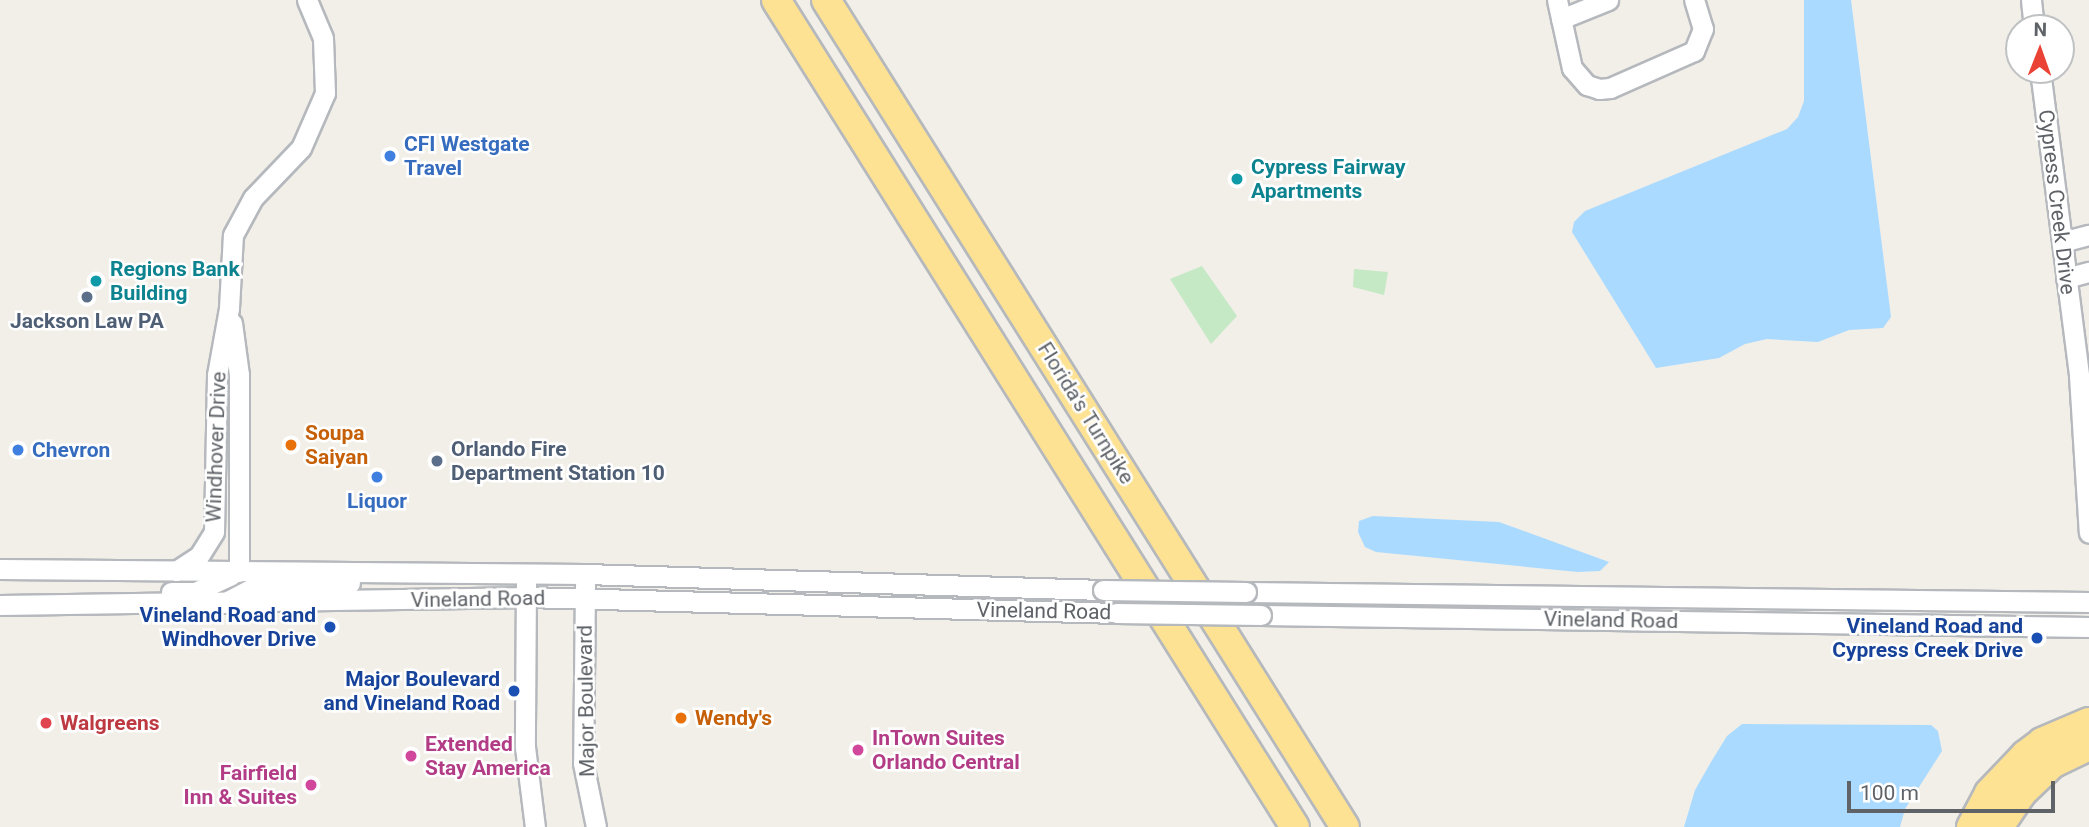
<!DOCTYPE html>
<html>
<head>
<meta charset="utf-8">
<style>
  body { margin:0 }
  #map { position:relative; width:2089px; height:827px; overflow:hidden; background:#f1efe8; font-family:Roboto,sans-serif }
  div>[style] { position:absolute }
  .green>* { inset:0; background:#c5e8c5 }
  .water>* { inset:0; background:#aadaff }
  .roads { filter:drop-shadow(2px 0 #b5b8bc) drop-shadow(-2px 0 #b5b8bc) drop-shadow(0 2px #b5b8bc) drop-shadow(0 -2px #b5b8bc) }
  .minor>* { height:19px; margin:-9.5px; padding:0 9.5px; transform-origin:9.5px; border-radius:9.5px; background:#fff }
  .highway>* { height:28px; margin:-14px; padding:0 14px; transform-origin:14px; border-radius:14px; background:#fde293 }
  .bridges { filter:drop-shadow(2px 0 #b5b8bc) drop-shadow(-2px 0 #b5b8bc) drop-shadow(0 2px #b5b8bc) drop-shadow(0 -2px #b5b8bc) }
  .minor-bridge>* { height:19px; margin:-9.5px; padding:0 9.5px; transform-origin:9.5px; border-radius:9.5px; background:#fff }
  .dots>* { width:19px; height:19px; translate:-50% -50%; box-sizing:border-box; border:4px solid #fff; border-radius:50% }
  span { translate:-50% -50%; white-space:nowrap; text-align:center; line-height:1.15; -webkit-text-stroke:5px #fff; paint-order:stroke }
  .shop-label { font-size:21px; color:#366cbe; font-weight:700 }
  .left { translate:0 -50%; text-align:left }
  .culture-label { font-size:21px; color:#0d838f; font-weight:700 }
  .street-label { font-size:21px; color:#5f6368 }
  .service-label { font-size:21px; color:#4e5e75; font-weight:700 }
  .food-label { font-size:21px; color:#c56008; font-weight:700 }
  .transit-label { font-size:21px; color:#164399; font-weight:700 }
  .right { translate:-100% -50%; text-align:right }
  .health-label { font-size:21px; color:#be3a42; font-weight:700 }
  .hotel-label { font-size:21px; color:#b23c85; font-weight:700 }
  .north { position:absolute; left:2005px; top:14px; width:70px; height:70px; box-sizing:border-box; background:#fff; border:2px solid #bfc1c3; border-radius:50%; rotate:1deg; font-size:19px; font-weight:700; line-height:28px; text-align:center; color:#5f6368 }
  .north::after { content:''; display:block; margin:auto; width:24px; height:32px; background:#ea4335; clip-path:polygon(50% 0,100% 100%,50% 72%,0 100%) }
  .scale { position:absolute; left:1847px; top:781px; width:208px; height:32px; box-sizing:border-box; border:4px solid #5f6368; border-top:0; padding-left:9px; font-size:21px; line-height:24px; white-space:nowrap; color:#5f6368; -webkit-text-stroke:5px #fff; paint-order:stroke }
</style>
</head>
<body>
<div id="map">
  <div class="green">
    <div style="clip-path:polygon(1202px 266px,1237px 316px,1211px 344px,1170px 279px)"></div>
    <div style="clip-path:polygon(1354px 269px,1388px 272px,1384px 295px,1353px 287px)"></div>
  </div>
  <div class="water">
    <div style="clip-path:polygon(1804px 0,1851px 0,1891px 317px,1883px 328px,1849px 330px,1818px 342px,1767px 339px,1745px 344px,1719px 358px,1656px 368px,1572px 232px,1574px 222px,1585px 211px,1787px 129px,1798px 117px,1804px 101px)"></div>
    <div style="clip-path:polygon(1373px 516px,1499px 522px,1609px 562px,1600px 571px,1578px 572px,1376px 552px,1365px 547px,1358px 532px,1359px 521px)"></div>
    <div style="clip-path:polygon(1742px 724px,1931px 725px,1938px 731px,1942px 751px,1905px 809px,1900px 827px,1684px 827px,1695px 790px,1711px 762px,1727px 736px)"></div>
  </div>
  <div class="roads">
    <div class="minor">
      <div style="left:1557px;top:0;width:70px;rotate:77.6deg"></div>
      <div style="left:1572px;top:68px;width:23px;rotate:49deg"></div>
      <div style="left:1587px;top:85px;width:13px;rotate:18deg"></div>
      <div style="left:1599px;top:89px;width:11px;rotate:-5deg"></div>
      <div style="left:1610px;top:88px;width:92px;rotate:-23.8deg"></div>
      <div style="left:1694px;top:51px;width:24px;rotate:-68deg"></div>
      <div style="left:1703px;top:29px;width:30px;rotate:-107deg"></div>
      <div style="left:2031px;top:0;width:28px;rotate:84deg"></div>
      <div style="left:1561px;top:19px;width:51px;rotate:-22deg"></div>
      <div style="left:2040px;top:70px;width:308px;rotate:82.7deg"></div>
      <div style="left:2079px;top:376px;width:157px;rotate:86.4deg"></div>
      <div style="left:2062px;top:242px;width:28px;rotate:-15deg"></div>
      <div style="left:2066px;top:278px;width:24px;rotate:-15deg"></div>
      <div style="left:232px;top:323px;width:52px;rotate:82.3deg"></div>
      <div style="left:239px;top:375px;width:197px;rotate:90deg"></div>
      <div style="left:0;top:569px;width:585px;rotate:0.49deg"></div>
      <div style="left:585px;top:574px;width:518px;rotate:1.77deg"></div>
      <div style="left:176px;top:571px;width:27px;rotate:-33deg"></div>
      <div style="left:199px;top:556px;width:28px;rotate:-58deg"></div>
      <div style="left:214px;top:532px;width:157px;rotate:-88.9deg"></div>
      <div style="left:217px;top:375px;width:68px;rotate:-79.8deg"></div>
      <div style="left:229px;top:308px;width:73px;rotate:-86.9deg"></div>
      <div style="left:233px;top:235px;width:42px;rotate:-61.6deg"></div>
      <div style="left:253px;top:198px;width:69px;rotate:-46.2deg"></div>
      <div style="left:301px;top:148px;width:60px;rotate:-66.4deg"></div>
      <div style="left:325px;top:93px;width:55px;rotate:-92.1deg"></div>
      <div style="left:323px;top:38px;width:41px;rotate:-112.8deg"></div>
      <div style="left:526px;top:584px;width:163px;rotate:90.4deg"></div>
      <div style="left:525px;top:747px;width:81px;rotate:82.9deg"></div>
      <div style="left:585px;top:585px;width:178px;rotate:90.6deg"></div>
      <div style="left:583px;top:763px;width:65px;rotate:78.5deg"></div>
      <div style="left:171px;top:592px;width:24px"></div>
      <div style="left:195px;top:592px;width:40px;rotate:-25deg"></div>
      <div style="left:1246px;top:592px;width:843px;rotate:0.68deg"></div>
      <div style="left:224px;top:603px;width:36px;rotate:-28deg"></div>
      <div style="left:256px;top:586px;width:94px;rotate:-1.8deg"></div>
      <div style="left:0;top:605px;width:526px;rotate:-0.87deg"></div>
      <div style="left:526px;top:597px;width:590px;rotate:1.55deg"></div>
      <div style="left:1261px;top:615px;width:828px;rotate:0.83deg"></div>
    </div>
    <div class="highway">
      <div style="left:776px;top:0;width:976px;rotate:57.89deg"></div>
      <div style="left:826px;top:0;width:976px;rotate:57.89deg"></div>
      <div style="left:1971px;top:827px;width:38px;rotate:-62deg"></div>
      <div style="left:1989px;top:793px;width:52px;rotate:-46.5deg"></div>
      <div style="left:2025px;top:755px;width:21px;rotate:-37deg"></div>
      <div style="left:2042px;top:742px;width:51px;rotate:-23.1deg"></div>
      <div style="left:1999px;top:827px;width:40px;rotate:-56deg"></div>
      <div style="left:2021px;top:794px;width:43px;rotate:-44.1deg"></div>
      <div style="left:2052px;top:764px;width:41px;rotate:-25.9deg"></div>
    </div>
  </div>
  <div class="bridges">
    <div class="minor-bridge">
      <div style="left:1103px;top:590px;width:143px;rotate:0.8deg"></div>
      <div style="left:1116px;top:613px;width:145px;rotate:0.8deg"></div>
    </div>
  </div>
  <div class="dots">
    <div style="left:390px;top:156px;background:#3f7fe0"></div>
    <div style="left:1237px;top:179px;background:#0f9aa8"></div>
    <div style="left:96px;top:281px;background:#0f9aa8"></div>
    <div style="left:87px;top:297px;background:#5c6f8a"></div>
    <div style="left:291px;top:445px;background:#e8710a"></div>
    <div style="left:18px;top:450px;background:#3f7fe0"></div>
    <div style="left:437px;top:461px;background:#5c6f8a"></div>
    <div style="left:377px;top:477px;background:#3f7fe0"></div>
    <div style="left:330px;top:627px;background:#1a4fb4"></div>
    <div style="left:2037px;top:638px;background:#1a4fb4"></div>
    <div style="left:514px;top:691px;background:#1a4fb4"></div>
    <div style="left:681px;top:718px;background:#e8710a"></div>
    <div style="left:46px;top:723px;background:#e0444e"></div>
    <div style="left:858px;top:750px;background:#d1479c"></div>
    <div style="left:411px;top:756px;background:#d1479c"></div>
    <div style="left:311px;top:785px;background:#d1479c"></div>
  </div>
  <div class="shop-label">
    <span class="left" style="left:404px;top:156px">CFI Westgate<br>Travel</span>
    <span class="left" style="left:32px;top:450px">Chevron</span>
    <span style="left:377px;top:501px">Liquor</span>
  </div>
  <div class="culture-label">
    <span class="left" style="left:1251px;top:179px">Cypress Fairway<br>Apartments</span>
    <span class="left" style="left:110px;top:281px">Regions Bank<br>Building</span>
  </div>
  <div class="street-label">
    <span style="left:2057px;top:202px;rotate:83deg">Cypress Creek Drive</span>
    <span style="left:1086px;top:413px;rotate:58deg">Florida's Turnpike</span>
    <span style="left:216px;top:447px;rotate:-88deg">Windhover Drive</span>
    <span style="left:478px;top:599px;rotate:-1deg">Vineland Road</span>
    <span style="left:1044px;top:611px;rotate:1deg">Vineland Road</span>
    <span style="left:1611px;top:620px;rotate:1deg">Vineland Road</span>
    <span style="left:586px;top:701px;rotate:-91deg">Major Boulevard</span>
  </div>
  <div class="service-label">
    <span style="left:87px;top:321px">Jackson Law PA</span>
    <span class="left" style="left:451px;top:461px">Orlando Fire<br>Department Station 10</span>
  </div>
  <div class="food-label">
    <span class="left" style="left:305px;top:445px">Soupa<br>Saiyan</span>
    <span class="left" style="left:695px;top:718px">Wendy's</span>
  </div>
  <div class="transit-label">
    <span class="right" style="left:316px;top:627px">Vineland Road and<br>Windhover Drive</span>
    <span class="right" style="left:2023px;top:638px">Vineland Road and<br>Cypress Creek Drive</span>
    <span class="right" style="left:500px;top:691px">Major Boulevard<br>and Vineland Road</span>
  </div>
  <div class="health-label">
    <span class="left" style="left:60px;top:723px">Walgreens</span>
  </div>
  <div class="hotel-label">
    <span class="left" style="left:872px;top:750px">InTown Suites<br>Orlando Central</span>
    <span class="left" style="left:425px;top:756px">Extended<br>Stay America</span>
    <span class="right" style="left:297px;top:785px">Fairfield<br>Inn &amp; Suites</span>
  </div>
  <div class="north">N</div>
  <div class="scale">100 m</div>
</div>
</body>
</html>
